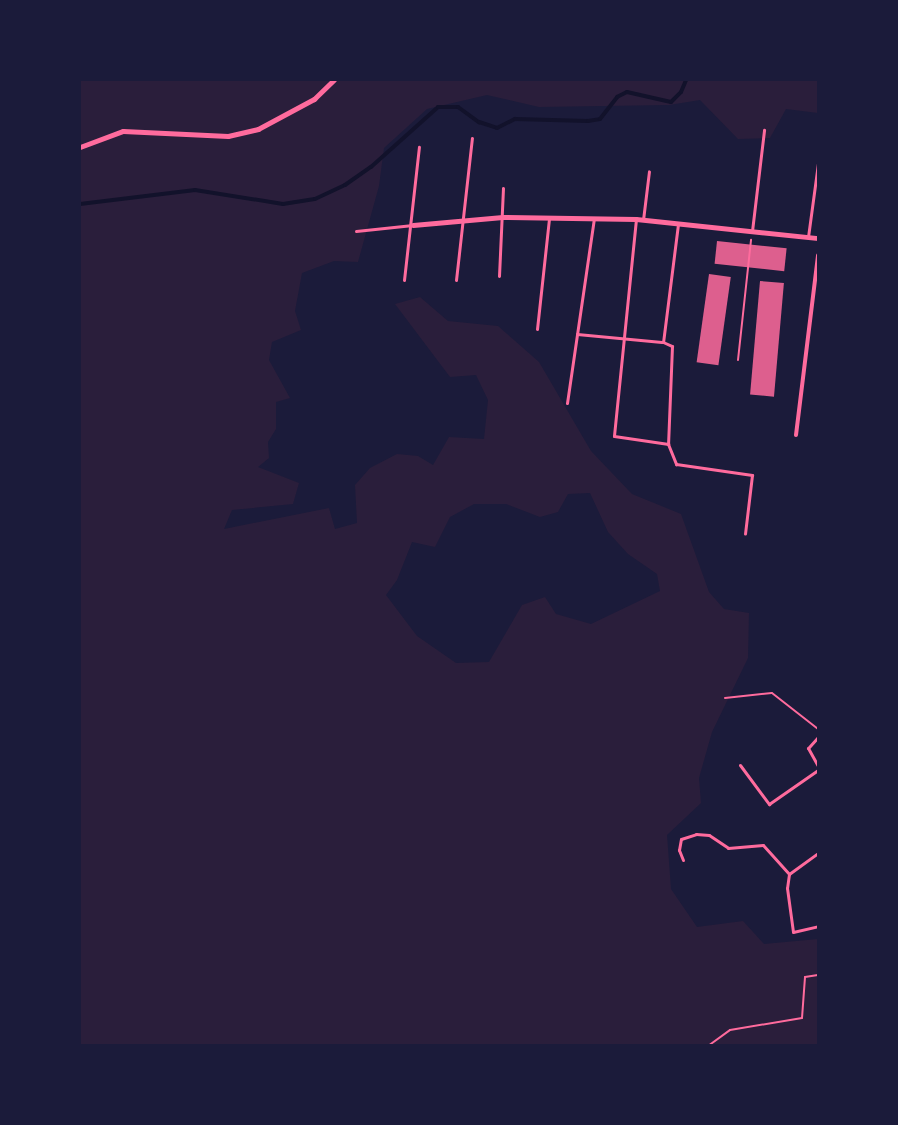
<!DOCTYPE html>
<html>
<head>
<meta charset="utf-8">
<style>
  body { margin:0 }
  #map { position:relative; width:898px; height:1125px; overflow:hidden; background:#1b1b3a; font-family:"Source Sans 3",sans-serif }
  div>[style] { position:absolute }
  .green>* { inset:0; background:#2a1e3b }
  .stream>* { height:4px; margin:-2px; padding:0 2px; transform-origin:2px; border-radius:2px; background:#12122b }
  .building>* { inset:0; background:#dd5f8e; transform-origin:0 0 }
  .path>* { height:2px; margin:-1px; padding:0 1px; transform-origin:1px; border-radius:1px; background:#ff6b9d }
  .service>* { height:3px; margin:-1.5px; padding:0 1.5px; transform-origin:1.5px; border-radius:1.5px; background:#ff6b9d }
  .pedestrian>* { height:4px; margin:-2px; padding:0 2px; transform-origin:2px; border-radius:2px; background:#ff6b9d }
  .minor>* { height:5px; margin:-2.5px; padding:0 2.5px; transform-origin:2.5px; border-radius:2.5px; background:#ff6b9d }
  span { translate:-50% -50%; white-space:nowrap; text-align:center; line-height:1.15; -webkit-text-stroke:5px #1b1b3a; paint-order:stroke }
  .frame { position:absolute; inset:0; border:81px solid #1b1b3a; pointer-events:none }
</style>
</head>
<body>
<div id="map">
  <div class="green">
    <div style="clip-path:polygon(evenodd,80px 80px,818px 80px,818px 113px,786px 109px,770px 138px,738px 139px,700px 100px,669px 105px,539px 107px,487px 95px,427px 109px,384px 148px,379px 186px,358px 262px,334px 261px,302px 273px,295px 311px,301px 330px,272px 342px,269px 360px,290px 398px,276px 402px,276px 429px,268px 442px,269px 458px,258px 467px,299px 483px,293px 504px,232px 510px,224px 529px,329px 508px,335px 529px,357px 523px,355px 485px,370px 468px,397px 454px,418px 456px,433px 465px,449px 437px,484px 439px,488px 400px,476px 375px,450px 377px,395px 304px,420px 297px,448px 321px,498px 326px,539px 362px,591px 451px,632px 494px,681px 514px,709px 592px,724px 609px,749px 613px,748px 658px,712px 732px,699px 778px,701px 803px,667px 835px,671px 889px,697px 927px,743px 921px,764px 944px,818px 939px,818px 1045px,80px 1045px,80px 80px,590px 493px,608px 532px,628px 554px,657px 574px,660px 591px,591px 624px,556px 614px,545px 597px,522px 605px,489px 662px,456px 663px,417px 636px,386px 595px,397px 580px,412px 542px,435px 547px,450px 517px,474px 504px,506px 504px,540px 517px,558px 512px,568px 494px,590px 493px)"></div>
  </div>
  <div class="stream">
    <div style="left:80px;top:204px;width:116px;rotate:-6.9deg"></div>
    <div style="left:195px;top:190px;width:89px;rotate:9deg"></div>
    <div style="left:283px;top:204px;width:32px;rotate:-9deg"></div>
    <div style="left:315px;top:199px;width:33px;rotate:-25deg"></div>
    <div style="left:345px;top:185px;width:32px;rotate:-35deg"></div>
    <div style="left:371px;top:167px;width:90px;rotate:-41.8deg"></div>
    <div style="left:438px;top:107px;width:20px"></div>
    <div style="left:458px;top:107px;width:26px;rotate:36deg"></div>
    <div style="left:479px;top:122px;width:19px;rotate:18deg"></div>
    <div style="left:497px;top:128px;width:20px;rotate:-27deg"></div>
    <div style="left:515px;top:119px;width:73px;rotate:1.6deg"></div>
    <div style="left:588px;top:121px;width:12px;rotate:-9deg"></div>
    <div style="left:600px;top:119px;width:28px;rotate:-52deg"></div>
    <div style="left:617px;top:97px;width:11px;rotate:-27deg"></div>
    <div style="left:627px;top:92px;width:45px;rotate:12.8deg"></div>
    <div style="left:671px;top:102px;width:14px;rotate:-45deg"></div>
    <div style="left:681px;top:92px;width:13px;rotate:-67deg"></div>
  </div>
  <div class="building">
    <div style="left:717px;top:241px;width:70px;height:23px;rotate:6deg"></div>
    <div style="left:709px;top:274px;width:22px;height:89px;rotate:8deg"></div>
    <div style="left:760px;top:281px;width:24px;height:114px;rotate:5deg"></div>
  </div>
  <div class="path">
    <div style="left:738px;top:360px;width:121px;rotate:-83.8deg"></div>
    <div style="left:725px;top:698px;width:47px;rotate:-6.1deg"></div>
    <div style="left:772px;top:693px;width:58px;rotate:38deg"></div>
    <div style="left:708px;top:1046px;width:27px;rotate:-36deg"></div>
    <div style="left:730px;top:1030px;width:73px;rotate:-9.5deg"></div>
    <div style="left:802px;top:1018px;width:41px;rotate:-85.8deg"></div>
    <div style="left:805px;top:977px;width:13px;rotate:-9deg"></div>
  </div>
  <div class="service">
    <div style="left:636px;top:219px;width:218px;rotate:95.8deg"></div>
    <div style="left:614px;top:436px;width:55px;rotate:8.4deg"></div>
    <div style="left:643px;top:220px;width:49px;rotate:-83deg"></div>
    <div style="left:678px;top:224px;width:119px;rotate:97.2deg"></div>
    <div style="left:663px;top:342px;width:10px;rotate:24deg"></div>
    <div style="left:672px;top:346px;width:98px;rotate:92.3deg"></div>
    <div style="left:668px;top:444px;width:22px;rotate:68deg"></div>
    <div style="left:676px;top:464px;width:77px;rotate:8.2deg"></div>
    <div style="left:752px;top:475px;width:59px;rotate:96.8deg"></div>
    <div style="left:356px;top:231px;width:57px;rotate:-6deg"></div>
    <div style="left:752px;top:231px;width:102px;rotate:-83.2deg"></div>
    <div style="left:808px;top:237px;width:75px;rotate:-82.3deg"></div>
    <div style="left:499px;top:276px;width:88px;rotate:-87.4deg"></div>
    <div style="left:404px;top:280px;width:134px;rotate:-83.6deg"></div>
    <div style="left:456px;top:280px;width:143px;rotate:-83.6deg"></div>
    <div style="left:537px;top:329px;width:111px;rotate:-83.8deg"></div>
    <div style="left:577px;top:334px;width:85px;rotate:5.4deg"></div>
    <div style="left:567px;top:403px;width:186px;rotate:-81.7deg"></div>
    <div style="left:818px;top:737px;width:15px;rotate:132deg"></div>
    <div style="left:808px;top:748px;width:21px;rotate:61deg"></div>
    <div style="left:740px;top:765px;width:49px;rotate:53.4deg"></div>
    <div style="left:769px;top:804px;width:60px;rotate:-34.8deg"></div>
    <div style="left:683px;top:860px;width:11px;rotate:-112deg"></div>
    <div style="left:679px;top:850px;width:11px;rotate:-80deg"></div>
    <div style="left:681px;top:839px;width:16px;rotate:-18deg"></div>
    <div style="left:696px;top:834px;width:13px;rotate:4deg"></div>
    <div style="left:709px;top:835px;width:23px;rotate:34deg"></div>
    <div style="left:728px;top:848px;width:35px;rotate:-5deg"></div>
    <div style="left:763px;top:845px;width:39px;rotate:48deg"></div>
    <div style="left:789px;top:874px;width:36px;rotate:-36deg"></div>
    <div style="left:789px;top:874px;width:14px;rotate:98deg"></div>
    <div style="left:787px;top:888px;width:44px;rotate:82.2deg"></div>
    <div style="left:793px;top:932px;width:26px;rotate:-13deg"></div>
  </div>
  <div class="pedestrian">
    <div style="left:796px;top:435px;width:181px;rotate:-83deg"></div>
  </div>
  <div class="minor">
    <div style="left:80px;top:147px;width:46px;rotate:-20.4deg"></div>
    <div style="left:123px;top:131px;width:105px;rotate:2.7deg"></div>
    <div style="left:228px;top:136px;width:31px;rotate:-13deg"></div>
    <div style="left:258px;top:129px;width:64px;rotate:-28.2deg"></div>
    <div style="left:314px;top:99px;width:28px;rotate:-44deg"></div>
    <div style="left:413px;top:225px;width:90px;rotate:-5.1deg"></div>
    <div style="left:503px;top:217px;width:133px;rotate:0.9deg"></div>
    <div style="left:636px;top:219px;width:183px;rotate:6deg"></div>
  </div>
  <div class="frame"></div>
</div>
</body>
</html>
